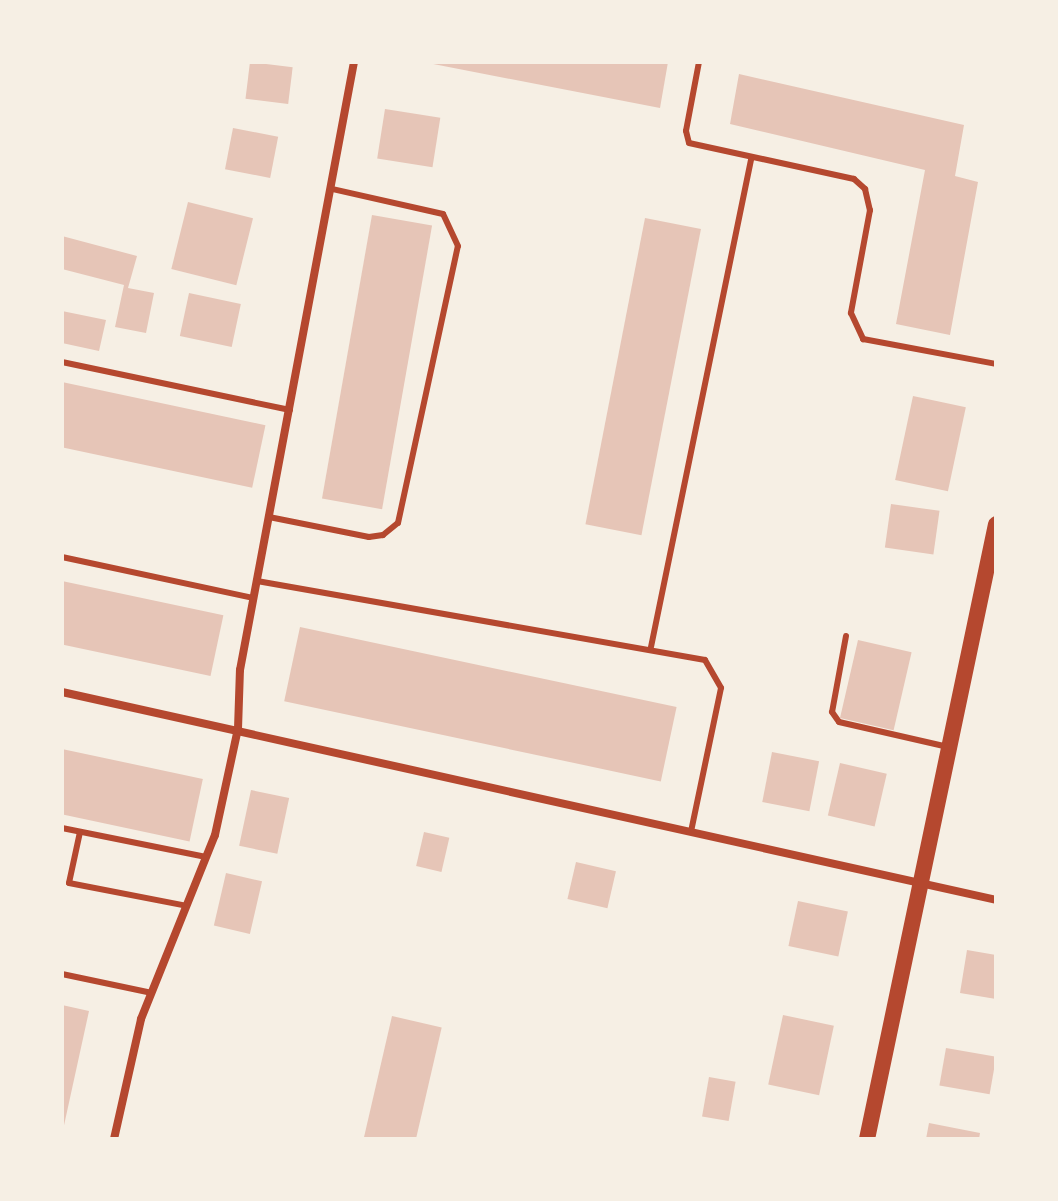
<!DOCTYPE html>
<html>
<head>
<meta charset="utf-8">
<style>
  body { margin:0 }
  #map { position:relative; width:1058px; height:1201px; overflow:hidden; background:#f6efe4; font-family:"Roboto Condensed",sans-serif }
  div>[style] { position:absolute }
  .building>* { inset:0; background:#e6c5b7; transform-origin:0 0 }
  .service>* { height:6px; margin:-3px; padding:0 3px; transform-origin:3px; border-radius:3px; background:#b5482f }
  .minor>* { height:8px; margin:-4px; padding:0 4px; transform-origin:4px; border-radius:4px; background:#b5482f }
  .secondary>* { height:16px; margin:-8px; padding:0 8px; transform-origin:8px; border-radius:8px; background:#b5482f }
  span { translate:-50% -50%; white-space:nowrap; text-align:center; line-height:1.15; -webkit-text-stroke:6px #f6efe4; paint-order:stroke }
  .frame { position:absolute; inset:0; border:64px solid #f6efe4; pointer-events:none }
</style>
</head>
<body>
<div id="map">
  <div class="building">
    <div style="left:250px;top:62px;width:43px;height:37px;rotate:7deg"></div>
    <div style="clip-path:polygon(423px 62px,668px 62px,660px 108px)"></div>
    <div style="clip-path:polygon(739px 74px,964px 125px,955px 176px,978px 182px,950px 335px,896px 324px,925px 170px,730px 124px)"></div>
    <div style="left:385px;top:109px;width:56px;height:50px;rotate:9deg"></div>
    <div style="left:233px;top:128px;width:46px;height:42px;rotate:11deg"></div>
    <div style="left:188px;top:202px;width:67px;height:69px;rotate:14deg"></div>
    <div style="left:372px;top:215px;width:61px;height:288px;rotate:10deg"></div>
    <div style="left:645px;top:218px;width:57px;height:312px;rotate:11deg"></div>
    <div style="clip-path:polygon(62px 236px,137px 256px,128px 288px,154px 293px,146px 333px,115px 327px,124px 285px,62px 269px)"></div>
    <div style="left:189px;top:293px;width:53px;height:44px;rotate:12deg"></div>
    <div style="clip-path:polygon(62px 311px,106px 320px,99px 351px,62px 343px)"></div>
    <div style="left:62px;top:382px;width:208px;height:64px;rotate:12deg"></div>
    <div style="left:913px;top:396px;width:54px;height:86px;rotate:12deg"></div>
    <div style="left:891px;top:504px;width:49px;height:44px;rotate:8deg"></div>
    <div style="left:62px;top:581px;width:165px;height:62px;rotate:12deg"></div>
    <div style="left:300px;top:627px;width:385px;height:76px;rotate:12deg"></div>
    <div style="left:858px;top:640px;width:55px;height:80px;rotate:13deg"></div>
    <div style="left:62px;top:749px;width:144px;height:64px;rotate:12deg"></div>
    <div style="left:772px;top:752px;width:48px;height:51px;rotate:11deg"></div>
    <div style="left:840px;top:763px;width:48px;height:54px;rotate:13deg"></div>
    <div style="left:251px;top:790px;width:39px;height:57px;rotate:12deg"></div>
    <div style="left:424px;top:832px;width:26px;height:35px;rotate:13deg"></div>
    <div style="left:576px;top:862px;width:41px;height:38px;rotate:13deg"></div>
    <div style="left:226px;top:873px;width:37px;height:54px;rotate:13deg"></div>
    <div style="left:798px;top:901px;width:51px;height:46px;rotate:12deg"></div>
    <div style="clip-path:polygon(967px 950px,996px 955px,996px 999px,960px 993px)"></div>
    <div style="clip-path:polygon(62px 1005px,89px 1011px,63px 1130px,62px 1129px)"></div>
    <div style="left:783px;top:1015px;width:52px;height:71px;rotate:12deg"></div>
    <div style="left:392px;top:1016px;width:51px;height:126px;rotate:13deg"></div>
    <div style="left:946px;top:1048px;width:51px;height:38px;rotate:10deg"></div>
    <div style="left:709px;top:1077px;width:27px;height:40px;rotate:10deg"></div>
    <div style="clip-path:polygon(929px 1123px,980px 1133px,979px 1139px,926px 1139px)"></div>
  </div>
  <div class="service">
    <div style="left:699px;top:62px;width:70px;rotate:100.7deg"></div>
    <div style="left:686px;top:131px;width:12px;rotate:76deg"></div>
    <div style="left:689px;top:143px;width:169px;rotate:12.3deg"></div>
    <div style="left:854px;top:179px;width:15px;rotate:42deg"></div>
    <div style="left:865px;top:189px;width:22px;rotate:77deg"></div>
    <div style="left:870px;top:210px;width:105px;rotate:100.5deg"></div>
    <div style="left:851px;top:313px;width:29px;rotate:65deg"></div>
    <div style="left:863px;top:339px;width:135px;rotate:10.6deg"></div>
    <div style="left:62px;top:362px;width:233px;rotate:11.9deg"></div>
    <div style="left:269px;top:517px;width:102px;rotate:11.3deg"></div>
    <div style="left:369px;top:537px;width:14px;rotate:-8deg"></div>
    <div style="left:383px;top:535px;width:19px;rotate:-39deg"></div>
    <div style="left:398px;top:523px;width:283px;rotate:-77.8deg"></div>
    <div style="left:458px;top:246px;width:35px;rotate:-115deg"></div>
    <div style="left:443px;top:214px;width:114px;rotate:-167.3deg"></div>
    <div style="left:62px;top:557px;width:195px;rotate:12.1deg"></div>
    <div style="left:257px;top:581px;width:455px;rotate:10deg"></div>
    <div style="left:705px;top:660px;width:32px;rotate:60deg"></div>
    <div style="left:721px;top:688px;width:147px;rotate:101.8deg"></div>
    <div style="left:846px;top:636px;width:77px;rotate:100.4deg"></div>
    <div style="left:832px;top:712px;width:12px;rotate:55deg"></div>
    <div style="left:839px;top:722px;width:112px;rotate:12.9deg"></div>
    <div style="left:651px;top:647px;width:498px;rotate:-78.4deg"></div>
    <div style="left:62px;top:828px;width:147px;rotate:11.4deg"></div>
    <div style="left:80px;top:832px;width:52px;rotate:102.2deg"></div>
    <div style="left:69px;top:883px;width:120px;rotate:11deg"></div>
    <div style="left:62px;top:974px;width:92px;rotate:11.9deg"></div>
  </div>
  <div class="minor">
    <div style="left:62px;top:692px;width:957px;rotate:12.55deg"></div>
    <div style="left:114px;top:1139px;width:123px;rotate:-77.3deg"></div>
    <div style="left:141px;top:1019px;width:198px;rotate:-68.1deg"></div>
    <div style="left:215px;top:835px;width:108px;rotate:-77.8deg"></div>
    <div style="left:238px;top:729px;width:59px;rotate:-88.1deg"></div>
    <div style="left:240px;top:670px;width:619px;rotate:-79.38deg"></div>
  </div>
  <div class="secondary">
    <div style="left:867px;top:1139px;width:628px;rotate:-78.15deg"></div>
  </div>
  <div class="frame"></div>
</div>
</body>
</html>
